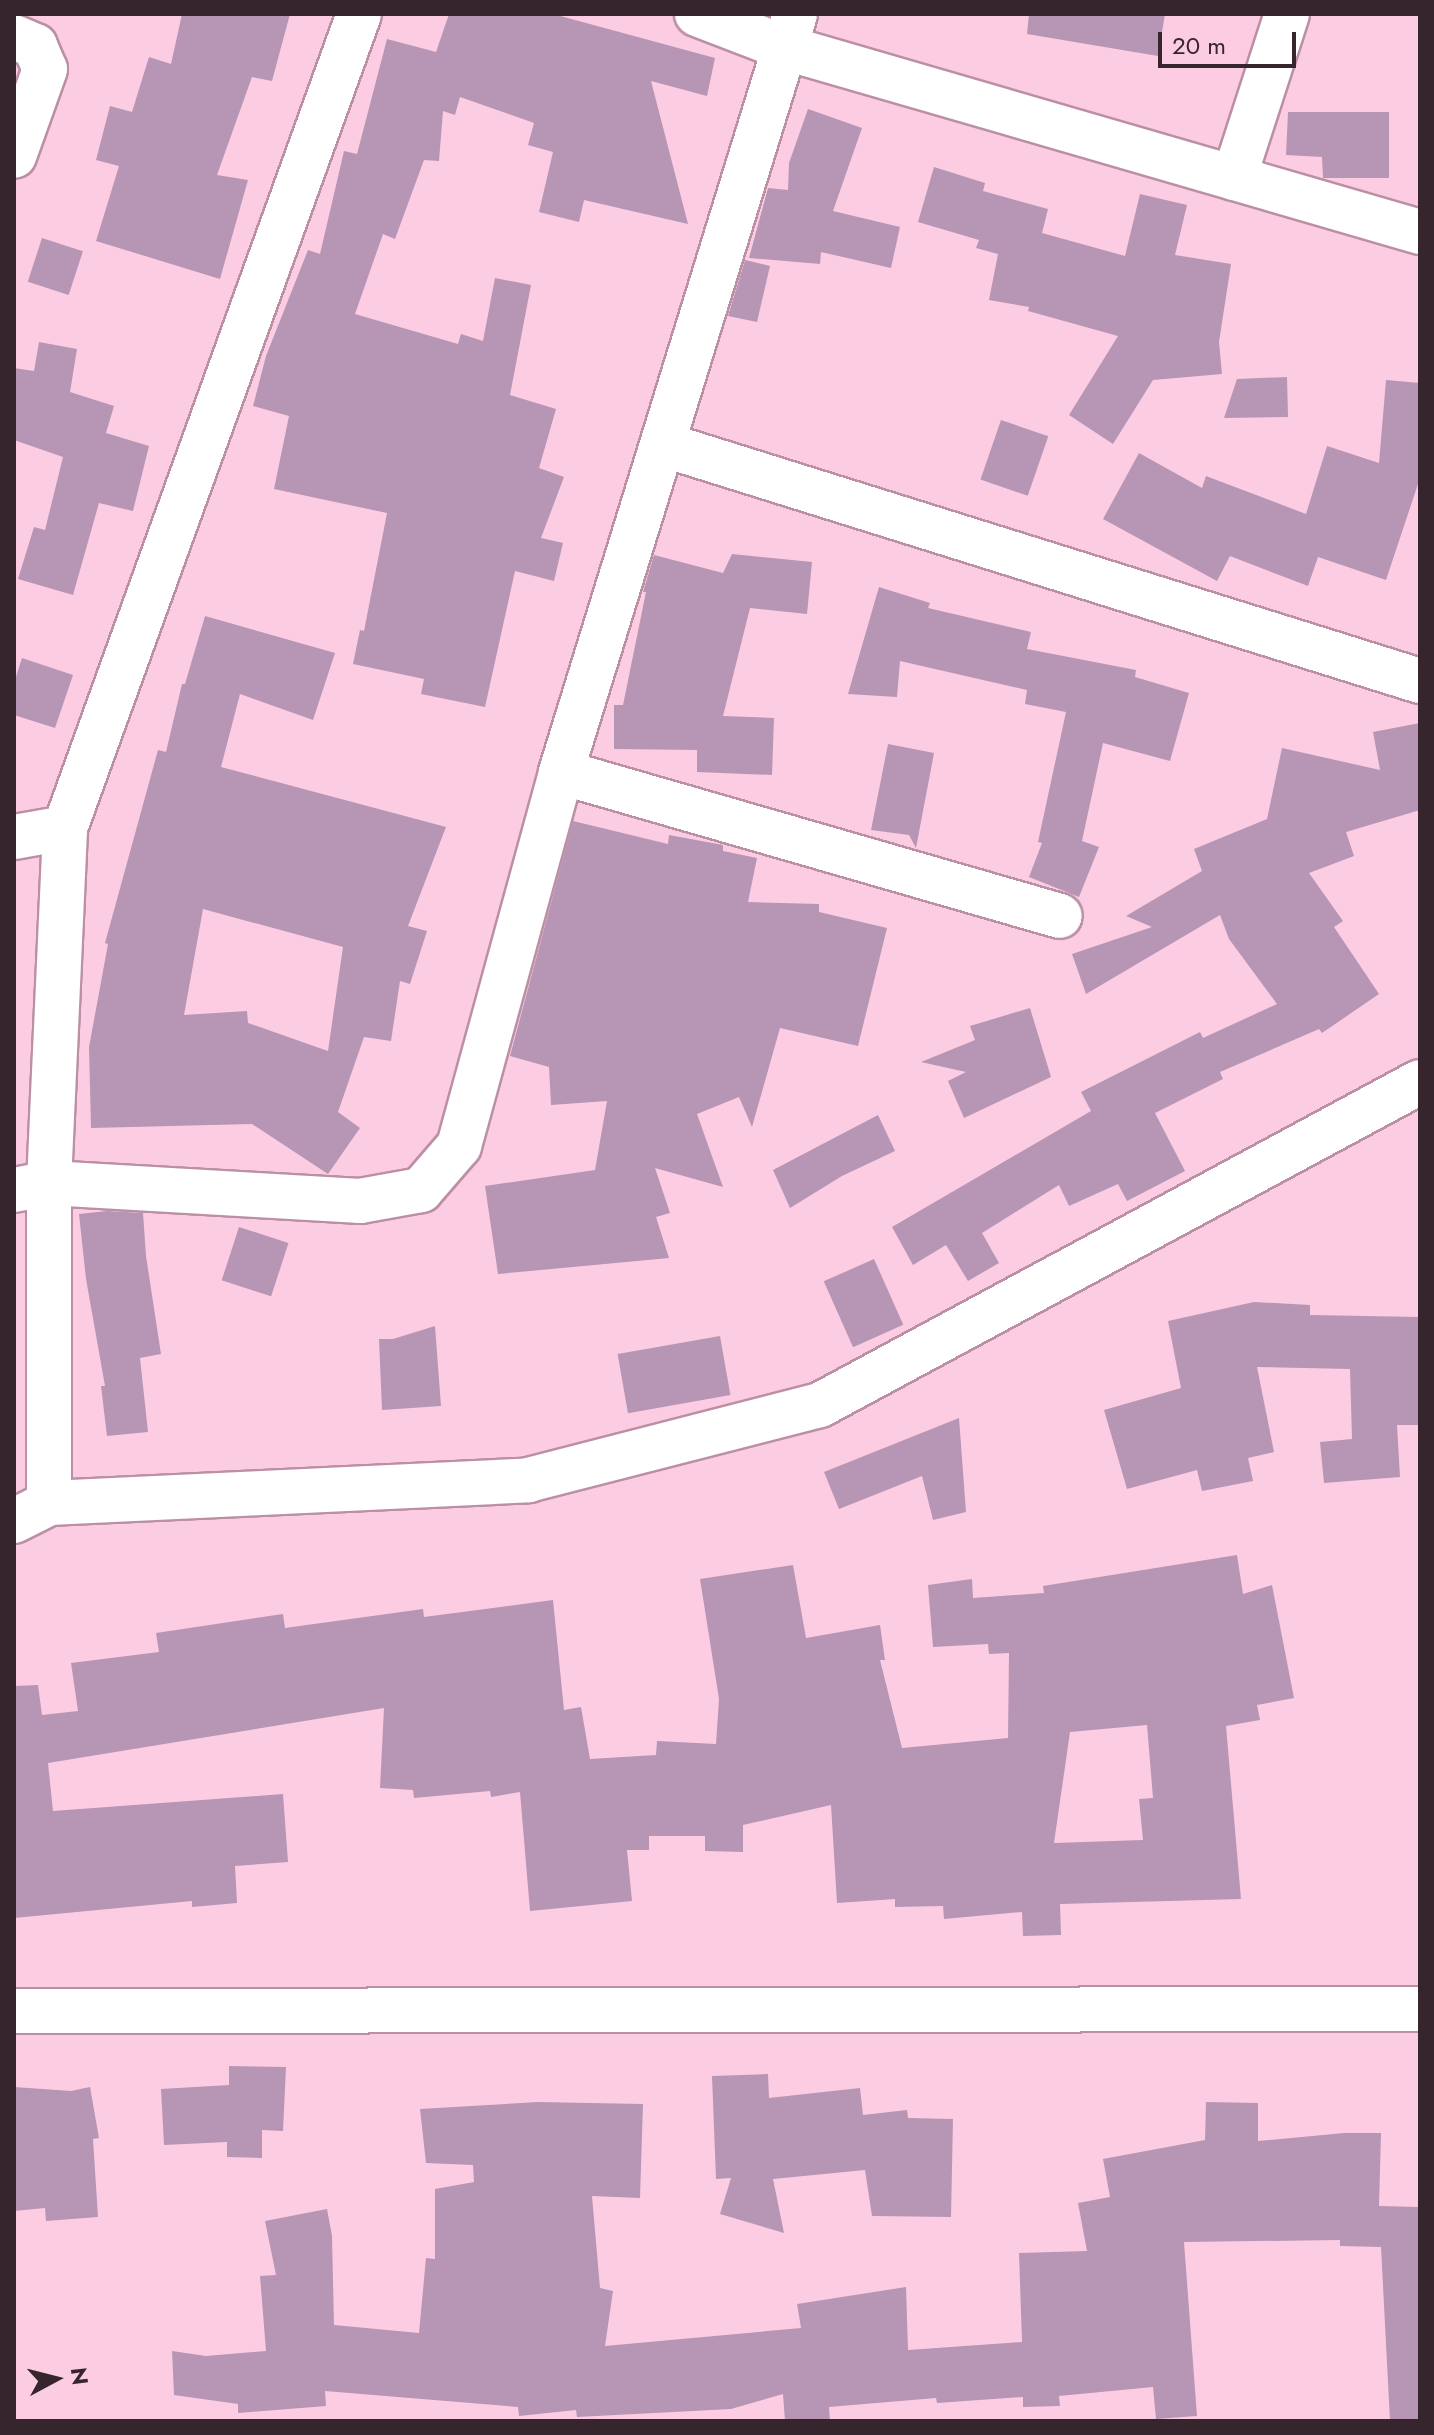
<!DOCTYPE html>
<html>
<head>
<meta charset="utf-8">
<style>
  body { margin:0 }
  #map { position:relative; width:1434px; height:2435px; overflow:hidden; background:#fccde2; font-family:Jost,sans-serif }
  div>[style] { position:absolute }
  .building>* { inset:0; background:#b795b4; transform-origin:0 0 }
  .roads { filter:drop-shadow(2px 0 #bb8fa4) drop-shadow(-2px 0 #bb8fa4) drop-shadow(0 2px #bb8fa4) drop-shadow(0 -2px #bb8fa4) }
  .minor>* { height:44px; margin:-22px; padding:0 22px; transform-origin:22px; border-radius:22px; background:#fff }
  span { translate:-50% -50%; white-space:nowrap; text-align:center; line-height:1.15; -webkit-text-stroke:6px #fccde2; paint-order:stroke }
  .frame { position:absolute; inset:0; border:16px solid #36252d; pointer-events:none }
  .north { position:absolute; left:16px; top:2339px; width:80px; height:80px; -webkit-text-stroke:6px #fccde2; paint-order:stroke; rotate:83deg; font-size:22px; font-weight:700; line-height:32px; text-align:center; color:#36252d }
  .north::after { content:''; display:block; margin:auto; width:28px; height:36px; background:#36252d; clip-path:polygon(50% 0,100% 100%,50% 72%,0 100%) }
  .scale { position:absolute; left:1158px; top:32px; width:138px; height:36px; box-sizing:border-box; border:4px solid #36252d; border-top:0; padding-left:10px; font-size:24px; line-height:28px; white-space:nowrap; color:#36252d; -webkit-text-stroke:6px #fccde2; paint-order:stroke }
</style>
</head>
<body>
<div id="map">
  <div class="building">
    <div style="clip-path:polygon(182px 14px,290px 14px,272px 81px,252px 77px,217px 175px,248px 180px,220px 279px,96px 241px,119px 166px,96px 160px,110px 106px,132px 112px,149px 57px,171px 64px)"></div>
    <div style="clip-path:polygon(449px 14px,553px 14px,715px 58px,707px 96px,651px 81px,688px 224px,584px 200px,579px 222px,539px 212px,553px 152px,528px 145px,534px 123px,460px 97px,455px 115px,443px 111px,439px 161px,424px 160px,395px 239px,383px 234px,355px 314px,458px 344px,461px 334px,483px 341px,495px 278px,531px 285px,510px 395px,556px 409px,539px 468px,564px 477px,541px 538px,563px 543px,554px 581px,515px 571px,485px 707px,421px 694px,424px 679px,353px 664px,360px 630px,364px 631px,387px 513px,274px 489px,289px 416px,253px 406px,266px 356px,308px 250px,320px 254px,344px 151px,357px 154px,387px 39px,436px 52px)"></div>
    <div style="clip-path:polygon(1029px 14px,1165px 14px,1158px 56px,1027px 34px)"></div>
    <div style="clip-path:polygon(808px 109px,862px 128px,833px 211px,900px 227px,891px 268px,821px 252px,820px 264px,749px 258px,768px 188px,788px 190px,789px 163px)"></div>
    <div style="clip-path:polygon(1288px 112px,1389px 112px,1389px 178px,1323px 178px,1322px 157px,1286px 155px)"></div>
    <div style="clip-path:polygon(934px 167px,985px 183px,983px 191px,1048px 209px,1042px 233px,1125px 256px,1140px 194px,1187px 205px,1175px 255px,1231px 264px,1219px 342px,1222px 374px,1153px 380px,1113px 444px,1069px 415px,1118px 336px,1028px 311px,1029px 307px,989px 300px,998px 254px,976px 248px,979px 240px,918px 222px)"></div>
    <div style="left:42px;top:238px;width:43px;height:46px;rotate:18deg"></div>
    <div style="clip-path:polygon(745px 260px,770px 266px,757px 322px,728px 316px)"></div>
    <div style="clip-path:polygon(39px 342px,77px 349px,70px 392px,114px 406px,106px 433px,149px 446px,133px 511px,99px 503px,73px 595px,18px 579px,34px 527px,45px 530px,63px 457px,14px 440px,14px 368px,34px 371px)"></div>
    <div style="clip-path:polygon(1287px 377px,1288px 417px,1224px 418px,1237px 379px)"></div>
    <div style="clip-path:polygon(1386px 380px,1420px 383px,1420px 478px,1386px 580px,1318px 557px,1308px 586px,1230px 556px,1217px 581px,1103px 519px,1139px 453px,1202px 488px,1206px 476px,1306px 514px,1327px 446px,1379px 463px)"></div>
    <div style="left:1001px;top:420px;width:50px;height:63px;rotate:19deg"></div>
    <div style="clip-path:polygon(732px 554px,812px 562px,807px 614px,750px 608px,723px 716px,774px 718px,772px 775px,697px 772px,697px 750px,614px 749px,614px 705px,623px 705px,646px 592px,643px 592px,654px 555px,723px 573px)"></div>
    <div style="clip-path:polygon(879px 587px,930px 603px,928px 608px,1031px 632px,1027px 649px,1136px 670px,1135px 677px,1189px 693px,1170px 761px,1103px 743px,1082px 841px,1099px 847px,1079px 897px,1029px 877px,1042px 843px,1038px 842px,1066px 712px,1025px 704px,1027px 690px,900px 661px,897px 697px,848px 694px)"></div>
    <div style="clip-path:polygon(evenodd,205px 616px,335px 653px,313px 720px,240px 694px,221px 767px,446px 827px,408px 926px,427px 931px,410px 984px,400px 981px,391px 1041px,364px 1037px,338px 1112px,360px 1128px,328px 1174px,252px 1124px,91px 1128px,89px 1047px,108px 944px,105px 943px,158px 750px,166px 752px,182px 684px,185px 684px,205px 616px,203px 909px,343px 947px,328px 1051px,248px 1023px,247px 1011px,184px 1015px,203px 909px)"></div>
    <div style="clip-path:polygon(22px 658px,73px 675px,55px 728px,14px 715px,14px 683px)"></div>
    <div style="clip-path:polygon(1420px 723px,1420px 810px,1346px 832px,1354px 856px,1309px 873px,1343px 921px,1334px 927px,1379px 994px,1322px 1033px,1319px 1029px,1220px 1072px,1223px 1079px,1155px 1113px,1185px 1171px,1127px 1201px,1118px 1184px,1069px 1206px,1059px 1185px,982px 1233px,999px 1263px,968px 1281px,946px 1245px,913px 1265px,892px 1227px,1091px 1111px,1081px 1092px,1200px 1032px,1203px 1038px,1277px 1004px,1229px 939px,1220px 915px,1086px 994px,1072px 954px,1152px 927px,1126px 916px,1202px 871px,1194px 849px,1267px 819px,1282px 748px,1380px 770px,1373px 732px)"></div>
    <div style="clip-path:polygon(888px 744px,934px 753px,916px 848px,909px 835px,871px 830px)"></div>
    <div style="clip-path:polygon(573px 821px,668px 844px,669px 835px,723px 845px,723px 851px,757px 858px,748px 902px,819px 904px,819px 912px,887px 928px,858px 1046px,780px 1028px,752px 1127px,739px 1097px,697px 1114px,723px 1187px,655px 1168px,670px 1213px,656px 1217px,669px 1258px,498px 1274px,485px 1186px,595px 1170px,607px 1101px,551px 1105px,549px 1067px,510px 1056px)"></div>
    <div style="clip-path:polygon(1030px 1008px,1051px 1077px,964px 1118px,948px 1081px,966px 1072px,921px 1062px,975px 1040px,970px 1026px)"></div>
    <div style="clip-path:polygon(878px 1115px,895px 1151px,842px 1176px,790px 1208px,773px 1170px)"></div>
    <div style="clip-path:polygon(107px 1211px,143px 1213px,146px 1256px,161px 1354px,140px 1358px,148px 1432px,107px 1436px,101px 1386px,105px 1386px,86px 1279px,79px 1214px)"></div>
    <div style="left:239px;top:1227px;width:52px;height:56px;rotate:18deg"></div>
    <div style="left:874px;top:1259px;width:72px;height:55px;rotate:66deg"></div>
    <div style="clip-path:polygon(1254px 1302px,1310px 1305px,1310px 1315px,1420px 1317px,1420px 1425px,1397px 1425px,1400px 1477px,1324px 1483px,1320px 1442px,1352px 1439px,1350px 1369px,1257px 1367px,1274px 1452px,1248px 1458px,1253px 1481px,1202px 1491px,1197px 1470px,1127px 1489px,1104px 1410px,1181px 1388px,1168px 1321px)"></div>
    <div style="clip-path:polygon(435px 1326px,441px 1406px,382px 1410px,379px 1339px,393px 1339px)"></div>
    <div style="left:720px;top:1336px;width:60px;height:104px;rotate:80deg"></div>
    <div style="clip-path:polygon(959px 1418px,966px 1512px,933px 1520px,922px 1476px,839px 1509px,824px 1472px)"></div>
    <div style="clip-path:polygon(evenodd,1237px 1555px,1243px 1594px,1272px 1585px,1294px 1698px,1257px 1705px,1260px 1720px,1226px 1726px,1241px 1899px,1060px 1904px,1061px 1935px,1023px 1936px,1022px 1912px,944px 1919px,943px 1906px,895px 1907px,895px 1899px,837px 1903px,831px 1805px,743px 1825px,743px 1852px,705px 1851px,705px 1836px,649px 1836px,649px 1850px,627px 1850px,632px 1901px,530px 1911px,520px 1792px,491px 1797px,490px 1791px,414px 1798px,413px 1790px,380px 1788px,384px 1708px,48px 1763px,53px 1811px,283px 1794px,288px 1862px,235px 1866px,237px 1903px,192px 1907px,192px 1901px,14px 1918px,14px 1686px,38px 1685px,42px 1715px,78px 1711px,71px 1663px,159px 1652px,156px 1633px,283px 1614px,285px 1628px,423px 1609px,424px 1617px,553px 1600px,564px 1710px,581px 1707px,590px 1759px,656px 1755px,657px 1741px,716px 1744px,719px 1699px,700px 1579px,793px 1565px,806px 1638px,880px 1625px,885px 1660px,880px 1660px,902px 1748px,1008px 1738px,1009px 1653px,989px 1654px,988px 1644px,933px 1647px,928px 1585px,972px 1579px,973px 1598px,1044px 1593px,1043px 1586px,1237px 1555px,1147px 1725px,1153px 1798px,1139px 1799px,1143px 1840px,1054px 1843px,1070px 1732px,1147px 1725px)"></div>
    <div style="clip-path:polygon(229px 2066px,286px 2067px,283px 2131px,262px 2130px,262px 2158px,227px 2157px,227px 2142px,164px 2145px,161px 2089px,229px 2085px)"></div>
    <div style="clip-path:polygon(768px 2074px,769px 2098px,860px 2088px,863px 2115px,907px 2110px,908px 2118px,953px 2119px,951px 2217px,872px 2216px,865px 2170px,773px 2179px,784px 2233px,720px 2214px,731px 2178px,716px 2179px,712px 2076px)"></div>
    <div style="clip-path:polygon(14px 2087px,71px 2091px,90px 2087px,99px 2138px,93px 2139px,98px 2217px,46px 2221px,45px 2208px,14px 2211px)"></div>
    <div style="clip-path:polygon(538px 2102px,643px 2104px,640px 2198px,592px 2196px,600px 2288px,613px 2291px,605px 2346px,801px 2328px,797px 2304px,906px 2287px,908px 2350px,1022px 2342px,1019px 2253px,1087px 2251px,1078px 2203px,1110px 2197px,1103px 2159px,1205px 2140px,1206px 2102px,1258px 2103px,1258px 2141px,1344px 2133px,1381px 2133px,1379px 2206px,1420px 2207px,1420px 2421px,1390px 2421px,1381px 2247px,1340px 2246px,1340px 2240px,1184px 2242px,1197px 2416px,1156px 2419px,1153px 2387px,1059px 2396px,1060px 2406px,1023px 2407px,1023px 2397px,937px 2403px,936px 2398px,829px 2407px,830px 2421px,785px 2421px,783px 2394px,731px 2409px,577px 2417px,576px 2410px,519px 2416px,518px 2407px,325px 2391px,326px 2406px,238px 2413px,238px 2404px,174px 2395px,172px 2351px,206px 2356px,266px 2351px,260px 2276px,276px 2275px,265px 2221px,327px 2209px,332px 2236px,334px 2325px,419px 2333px,426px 2258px,435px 2259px,435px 2189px,474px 2182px,473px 2165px,426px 2163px,420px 2109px)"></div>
  </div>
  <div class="roads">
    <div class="minor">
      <div style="left:697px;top:14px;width:92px;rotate:21deg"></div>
      <div style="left:783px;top:47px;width:663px;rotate:16.19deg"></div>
      <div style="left:14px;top:37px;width:23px;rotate:23deg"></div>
      <div style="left:35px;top:46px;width:25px;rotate:67deg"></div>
      <div style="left:45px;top:69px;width:92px;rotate:109.6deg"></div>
      <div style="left:1234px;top:178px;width:172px;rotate:-72.1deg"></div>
      <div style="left:665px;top:445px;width:791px;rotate:17.36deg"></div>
      <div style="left:561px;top:772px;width:519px;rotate:16.1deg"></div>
      <div style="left:14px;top:837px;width:52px;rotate:-10deg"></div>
      <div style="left:14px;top:1190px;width:36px;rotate:-11deg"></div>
      <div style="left:49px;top:1183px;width:312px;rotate:3.3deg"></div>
      <div style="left:360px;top:1201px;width:62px;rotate:-10.2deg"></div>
      <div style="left:421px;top:1190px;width:58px;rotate:-49.2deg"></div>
      <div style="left:459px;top:1146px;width:388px;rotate:-74.7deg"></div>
      <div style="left:561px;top:772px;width:793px;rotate:-72.84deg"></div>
      <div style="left:49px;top:1503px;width:320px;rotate:-90deg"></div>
      <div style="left:49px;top:1183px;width:355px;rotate:-87.4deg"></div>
      <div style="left:65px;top:828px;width:865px;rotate:-70.14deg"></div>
      <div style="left:14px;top:1521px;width:39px;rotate:-27deg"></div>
      <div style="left:49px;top:1503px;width:480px;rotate:-2.7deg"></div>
      <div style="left:528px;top:1480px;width:301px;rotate:-14.4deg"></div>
      <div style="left:820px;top:1405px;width:681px;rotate:-28.3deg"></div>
      <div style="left:14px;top:2011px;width:1406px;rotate:-0.08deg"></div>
    </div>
  </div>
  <div class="frame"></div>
  <div class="north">N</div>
  <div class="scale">20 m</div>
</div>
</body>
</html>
